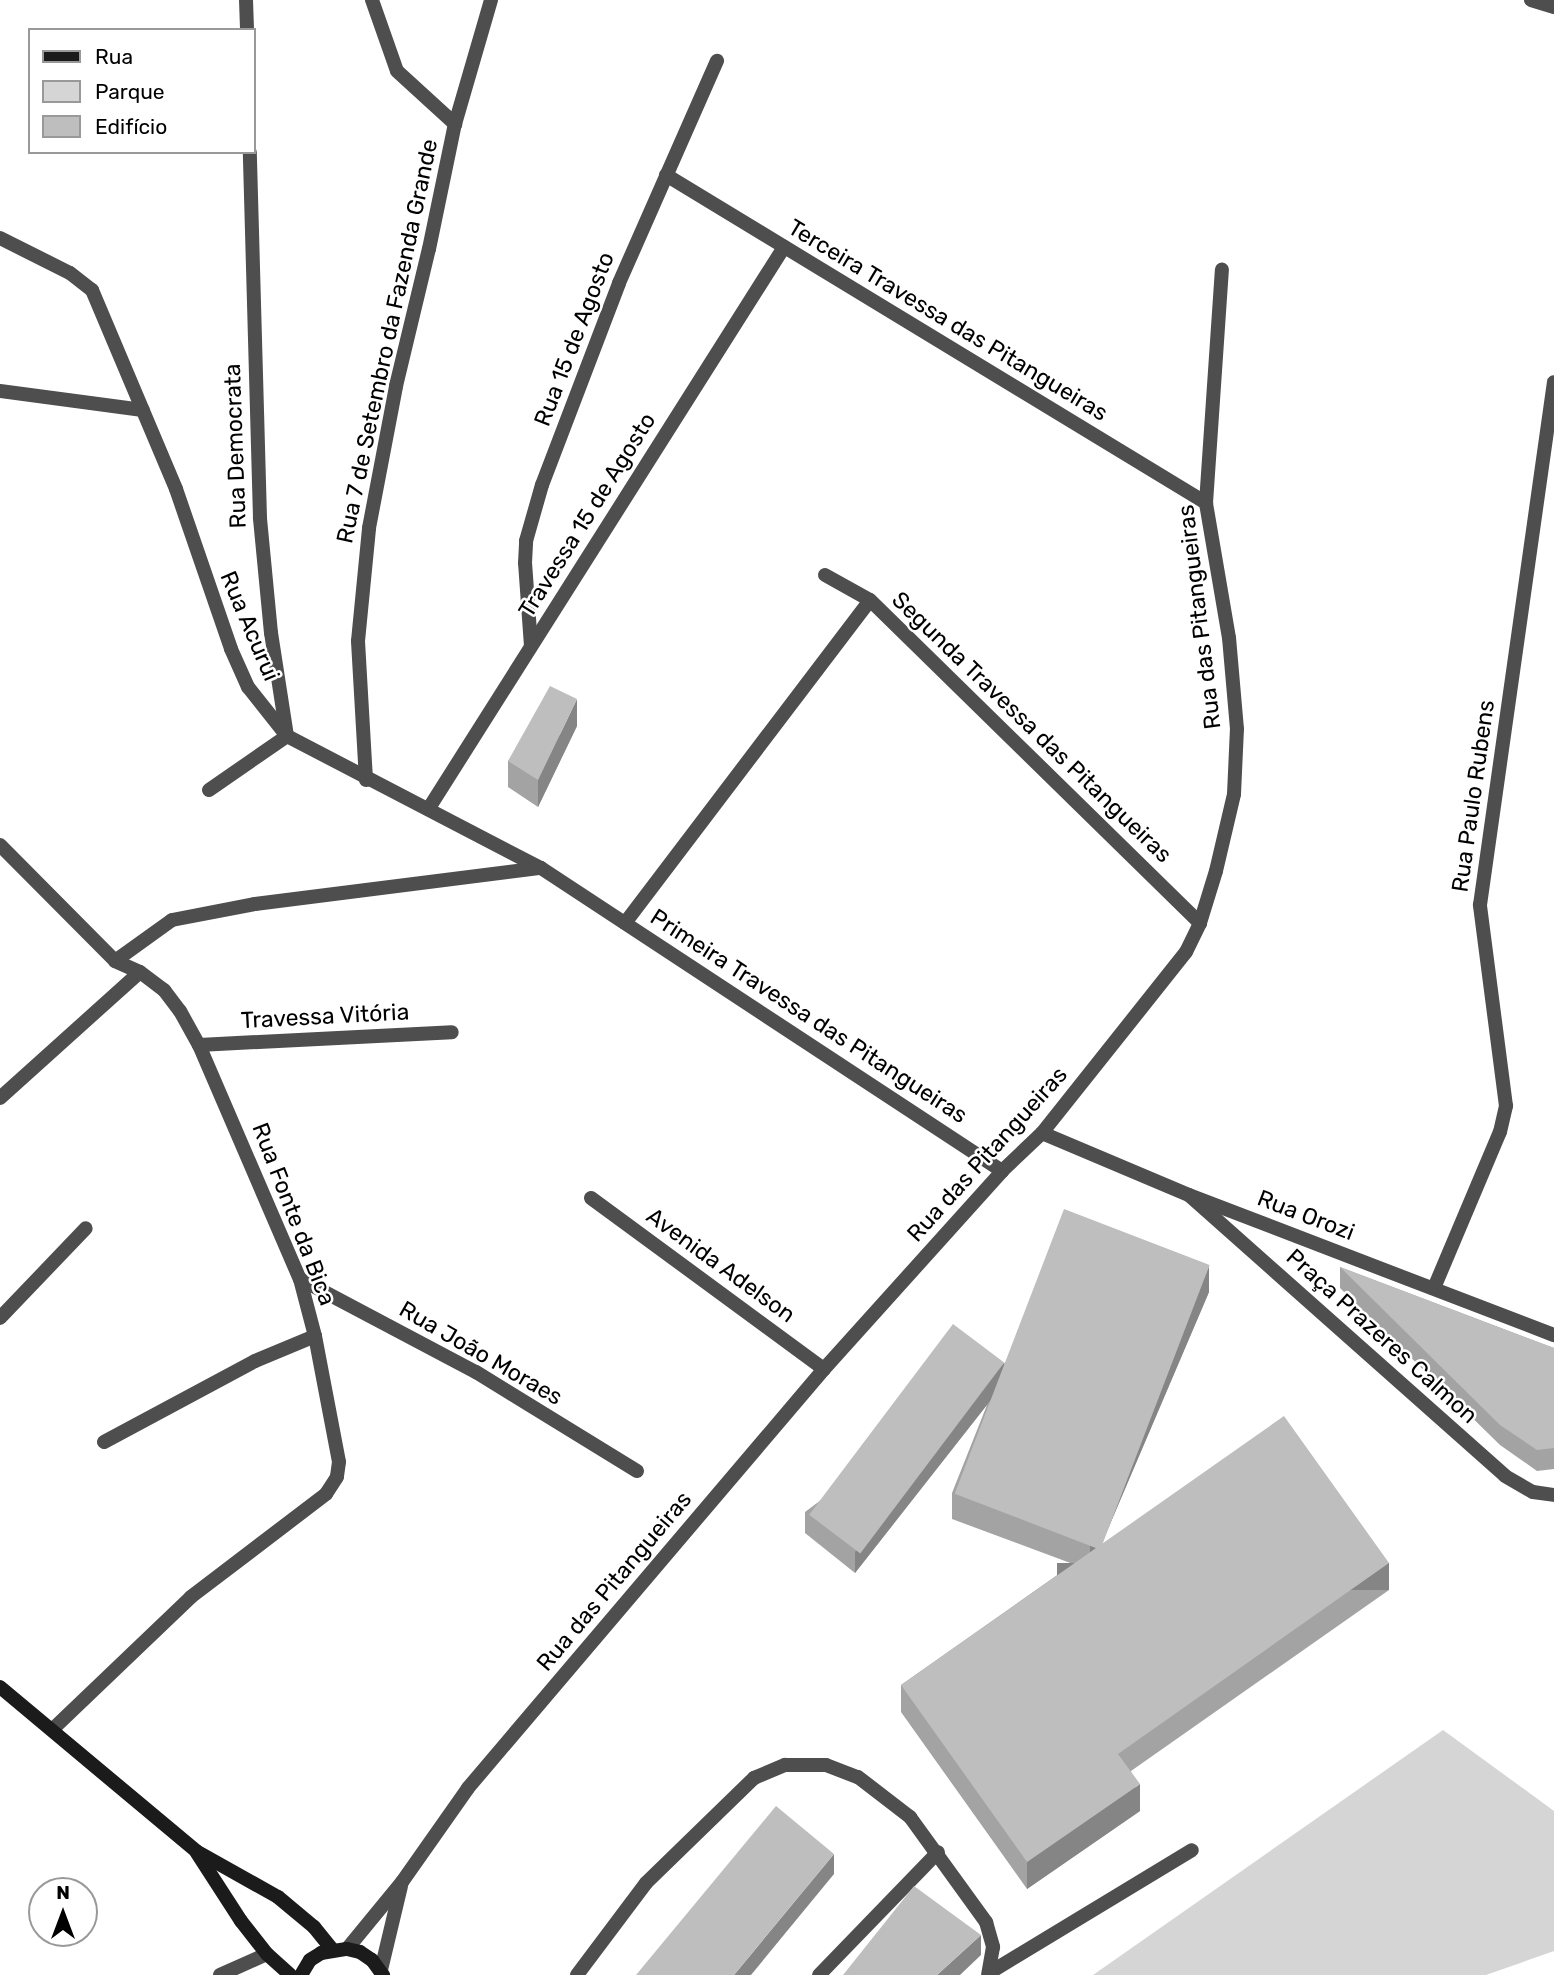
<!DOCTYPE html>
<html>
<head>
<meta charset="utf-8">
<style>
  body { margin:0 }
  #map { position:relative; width:1554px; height:1975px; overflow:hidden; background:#fff; font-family:Rubik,sans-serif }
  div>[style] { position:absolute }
  .green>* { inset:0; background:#d5d5d5 }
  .service>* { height:14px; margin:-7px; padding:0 7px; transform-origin:7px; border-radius:7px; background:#4e4e4e }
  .minor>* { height:14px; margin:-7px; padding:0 7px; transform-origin:7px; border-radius:7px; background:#4e4e4e }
  .tertiary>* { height:14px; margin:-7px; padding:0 7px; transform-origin:7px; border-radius:7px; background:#4e4e4e }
  .secondary>* { height:14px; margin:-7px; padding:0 7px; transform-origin:7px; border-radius:7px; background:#1b1b1b }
  .wall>* { inset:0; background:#a3a3a3 }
  .shaded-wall>* { inset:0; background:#858585; transform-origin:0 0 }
  .building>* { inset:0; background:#bebebe; transform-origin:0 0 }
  span { translate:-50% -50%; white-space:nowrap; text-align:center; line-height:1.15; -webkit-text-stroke:5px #fff; paint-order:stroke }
  .street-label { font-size:23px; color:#000 }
  .legend { position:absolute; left:28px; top:28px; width:228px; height:126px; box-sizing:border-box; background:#fff; border:2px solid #999; margin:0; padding:9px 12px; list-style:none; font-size:21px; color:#000 }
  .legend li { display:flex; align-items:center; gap:14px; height:35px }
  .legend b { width:35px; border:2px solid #999 }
  .north { position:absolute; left:28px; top:1877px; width:70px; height:70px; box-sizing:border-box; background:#fff; border:2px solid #999; border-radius:50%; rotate:0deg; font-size:19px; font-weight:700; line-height:28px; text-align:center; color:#000 }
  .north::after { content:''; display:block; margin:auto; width:24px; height:32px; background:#000; clip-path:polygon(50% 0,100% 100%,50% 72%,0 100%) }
</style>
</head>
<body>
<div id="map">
  <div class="green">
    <div style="clip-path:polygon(1443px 1730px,1554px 1811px,1554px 1951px,1486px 1975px,1093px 1975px)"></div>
  </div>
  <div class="service">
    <div style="left:1190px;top:1196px;width:421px;rotate:41.6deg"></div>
    <div style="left:1505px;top:1476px;width:32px;rotate:30deg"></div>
    <div style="left:1533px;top:1492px;width:21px;rotate:8deg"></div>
    <div style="left:989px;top:1973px;width:237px;rotate:-31.2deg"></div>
    <div style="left:577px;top:1975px;width:115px;rotate:-53.1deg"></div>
    <div style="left:646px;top:1883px;width:151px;rotate:-44.2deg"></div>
    <div style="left:754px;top:1778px;width:34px;rotate:-23deg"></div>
    <div style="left:785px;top:1765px;width:41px"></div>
    <div style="left:826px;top:1765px;width:34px;rotate:21deg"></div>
    <div style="left:858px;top:1777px;width:66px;rotate:37.6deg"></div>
    <div style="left:910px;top:1817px;width:130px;rotate:54.1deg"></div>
    <div style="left:986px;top:1922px;width:26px;rotate:74deg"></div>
    <div style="left:993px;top:1947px;width:28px;rotate:100deg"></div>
    <div style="left:819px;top:1975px;width:171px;rotate:-45.9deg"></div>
  </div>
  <div class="minor">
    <div style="left:246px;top:0;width:30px;rotate:88deg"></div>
    <div style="left:372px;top:0;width:75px;rotate:70.6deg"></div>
    <div style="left:397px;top:71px;width:79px;rotate:42.4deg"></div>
    <div style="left:1531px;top:0;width:24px;rotate:17deg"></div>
    <div style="left:666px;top:175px;width:632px;rotate:31.27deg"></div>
    <div style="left:0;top:238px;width:78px;rotate:26.6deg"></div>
    <div style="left:70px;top:273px;width:28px;rotate:38deg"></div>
    <div style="left:92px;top:290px;width:216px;rotate:67.1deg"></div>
    <div style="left:176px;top:489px;width:169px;rotate:71deg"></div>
    <div style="left:231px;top:649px;width:42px;rotate:65.9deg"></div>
    <div style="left:248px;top:687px;width:63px;rotate:51.5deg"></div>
    <div style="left:287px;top:736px;width:286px;rotate:27.5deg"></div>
    <div style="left:541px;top:868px;width:552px;rotate:33.32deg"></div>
    <div style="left:0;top:391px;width:144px;rotate:7.6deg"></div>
    <div style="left:825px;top:575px;width:51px;rotate:29.1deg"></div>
    <div style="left:870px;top:600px;width:462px;rotate:44.4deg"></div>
    <div style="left:531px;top:646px;width:83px;rotate:-94.1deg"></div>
    <div style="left:525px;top:563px;width:22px;rotate:-87deg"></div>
    <div style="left:526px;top:541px;width:58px;rotate:-74.1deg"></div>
    <div style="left:542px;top:485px;width:216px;rotate:-69.1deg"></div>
    <div style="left:619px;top:283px;width:243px;rotate:-66.2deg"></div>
    <div style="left:366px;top:780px;width:139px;rotate:-93.3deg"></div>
    <div style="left:358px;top:641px;width:114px;rotate:-84.4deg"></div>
    <div style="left:369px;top:528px;width:145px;rotate:-79.2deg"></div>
    <div style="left:396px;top:386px;width:141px;rotate:-76.5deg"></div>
    <div style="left:429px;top:249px;width:128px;rotate:-78.3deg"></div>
    <div style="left:455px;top:124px;width:129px;rotate:-73.8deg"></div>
    <div style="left:209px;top:790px;width:95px;rotate:-34.7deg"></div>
    <div style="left:287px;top:736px;width:104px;rotate:-98.8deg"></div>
    <div style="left:271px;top:633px;width:116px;rotate:-95.5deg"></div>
    <div style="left:260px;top:518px;width:366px;rotate:-91.6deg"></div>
    <div style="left:429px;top:808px;width:664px;rotate:-57.67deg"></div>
    <div style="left:0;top:845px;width:163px;rotate:45.2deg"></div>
    <div style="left:115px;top:961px;width:27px;rotate:24deg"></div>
    <div style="left:140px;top:972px;width:30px;rotate:37deg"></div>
    <div style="left:164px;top:990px;width:26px;rotate:53deg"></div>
    <div style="left:180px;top:1011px;width:39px;rotate:61deg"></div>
    <div style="left:199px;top:1045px;width:255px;rotate:66.7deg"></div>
    <div style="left:300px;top:1279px;width:59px;rotate:75.3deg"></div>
    <div style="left:315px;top:1336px;width:128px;rotate:79.2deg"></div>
    <div style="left:339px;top:1462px;width:15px;rotate:98deg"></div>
    <div style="left:337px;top:1477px;width:20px;rotate:123deg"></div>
    <div style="left:326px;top:1494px;width:170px;rotate:142.7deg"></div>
    <div style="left:191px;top:1597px;width:191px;rotate:136.3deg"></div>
    <div style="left:625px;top:923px;width:405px;rotate:-52.8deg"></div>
    <div style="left:115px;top:961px;width:70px;rotate:-35.7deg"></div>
    <div style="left:172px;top:920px;width:85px;rotate:-10.9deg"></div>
    <div style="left:255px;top:904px;width:288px;rotate:-7.2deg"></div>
    <div style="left:199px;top:1045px;width:253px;rotate:-2.9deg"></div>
    <div style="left:0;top:1098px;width:188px;rotate:-42deg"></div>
    <div style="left:1042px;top:1133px;width:231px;rotate:-51.5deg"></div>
    <div style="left:1186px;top:952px;width:32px;rotate:-64deg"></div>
    <div style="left:1200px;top:923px;width:54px;rotate:-72.9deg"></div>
    <div style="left:1216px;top:871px;width:79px;rotate:-76.8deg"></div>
    <div style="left:1234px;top:794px;width:65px;rotate:-87.4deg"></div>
    <div style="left:1237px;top:729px;width:91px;rotate:-95deg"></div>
    <div style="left:1229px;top:638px;width:137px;rotate:-99.7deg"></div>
    <div style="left:1206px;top:503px;width:234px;rotate:-86.1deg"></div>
    <div style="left:591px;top:1198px;width:289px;rotate:36.3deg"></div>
    <div style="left:300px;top:1279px;width:199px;rotate:27.9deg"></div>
    <div style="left:476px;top:1372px;width:189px;rotate:31.6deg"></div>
    <div style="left:1434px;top:1288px;width:169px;rotate:-67.1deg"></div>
    <div style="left:1500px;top:1132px;width:27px;rotate:-77deg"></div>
    <div style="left:1506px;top:1106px;width:203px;rotate:-97.4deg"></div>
    <div style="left:1480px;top:905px;width:528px;rotate:-81.95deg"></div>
    <div style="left:0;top:1318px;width:124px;rotate:-46.3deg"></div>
    <div style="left:104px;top:1442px;width:171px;rotate:-28.2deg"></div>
    <div style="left:255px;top:1361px;width:65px;rotate:-22.6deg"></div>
    <div style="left:220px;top:1975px;width:51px;rotate:-24.1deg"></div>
  </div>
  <div class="tertiary">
    <div style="left:347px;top:1949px;width:87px;rotate:-50.6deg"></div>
    <div style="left:402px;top:1882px;width:115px;rotate:-54.9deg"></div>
    <div style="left:468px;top:1788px;width:550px;rotate:-49.65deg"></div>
    <div style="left:824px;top:1369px;width:266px;rotate:-48deg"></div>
    <div style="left:1002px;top:1171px;width:55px;rotate:-43.5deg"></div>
    <div style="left:1042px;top:1133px;width:160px;rotate:22.9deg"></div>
    <div style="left:1189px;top:1195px;width:391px;rotate:21deg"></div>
    <div style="left:381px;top:1970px;width:86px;rotate:-76.6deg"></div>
  </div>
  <div class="secondary">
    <div style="left:0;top:1687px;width:256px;rotate:39.9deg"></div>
    <div style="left:196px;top:1851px;width:94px;rotate:29.3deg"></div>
    <div style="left:278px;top:1897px;width:47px;rotate:39.8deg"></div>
    <div style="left:314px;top:1927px;width:28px;rotate:51deg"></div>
    <div style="left:197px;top:1853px;width:81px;rotate:57.1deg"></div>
    <div style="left:241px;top:1921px;width:42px;rotate:51.8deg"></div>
    <div style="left:267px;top:1954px;width:31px;rotate:42deg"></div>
    <div style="left:301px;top:1975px;width:17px;rotate:-59deg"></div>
    <div style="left:310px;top:1960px;width:13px;rotate:-32deg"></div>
    <div style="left:321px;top:1953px;width:26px;rotate:-9deg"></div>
    <div style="left:347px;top:1949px;width:13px;rotate:13deg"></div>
    <div style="left:360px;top:1952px;width:14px;rotate:34deg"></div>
    <div style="left:372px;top:1960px;width:19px;rotate:54deg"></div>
  </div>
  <div class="wall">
    <div style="clip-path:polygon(577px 726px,538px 807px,508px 787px,508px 761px)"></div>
    <div style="clip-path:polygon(1340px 1267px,1554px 1348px,1554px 1469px,1537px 1471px,1500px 1445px,1340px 1288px)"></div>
    <div style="clip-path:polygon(1209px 1292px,1101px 1545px,1389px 1590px,1131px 1771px,1140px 1811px,1027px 1889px,901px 1712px,901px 1685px,1073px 1564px,952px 1519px,952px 1493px,987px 1405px,855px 1573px,805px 1533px,805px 1512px,1004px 1363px)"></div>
  </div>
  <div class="shaded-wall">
    <div style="clip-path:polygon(577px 699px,577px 726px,538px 807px,538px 780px)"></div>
    <div style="clip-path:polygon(1209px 1266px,1209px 1292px,1090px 1571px,1090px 1544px)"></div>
    <div style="clip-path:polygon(1004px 1363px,1004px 1383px,855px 1573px,855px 1552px)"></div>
    <div style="left:1389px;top:1563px;width:27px;height:332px;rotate:90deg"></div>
    <div style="clip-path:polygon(1140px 1784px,1140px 1811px,1027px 1889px,1027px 1862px)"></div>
    <div style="clip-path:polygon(834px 1854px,834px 1874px,751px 1975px,734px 1975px)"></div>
    <div style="clip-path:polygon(981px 1935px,981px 1955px,960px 1975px,937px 1975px)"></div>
  </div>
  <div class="building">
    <div style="clip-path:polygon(550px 686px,577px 699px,538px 780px,508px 761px)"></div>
    <div style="left:1064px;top:1209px;width:156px;height:305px;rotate:21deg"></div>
    <div style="clip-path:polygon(1340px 1267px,1554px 1348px,1554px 1448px,1537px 1450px,1500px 1425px)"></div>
    <div style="left:953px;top:1324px;width:64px;height:239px;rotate:37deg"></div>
    <div style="clip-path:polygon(1284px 1416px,1389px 1563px,1118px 1754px,1140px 1784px,1027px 1862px,901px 1685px)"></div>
    <div style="clip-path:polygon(776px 1806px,834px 1854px,734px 1975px,636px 1975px)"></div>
    <div style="clip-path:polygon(914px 1886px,981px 1935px,937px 1975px,843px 1975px)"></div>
  </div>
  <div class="street-label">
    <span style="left:948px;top:320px;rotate:31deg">Terceira Travessa das Pitangueiras</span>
    <span style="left:574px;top:339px;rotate:-69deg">Rua 15 de Agosto</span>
    <span style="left:387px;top:341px;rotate:-78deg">Rua 7 de Setembro da Fazenda Grande</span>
    <span style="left:235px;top:446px;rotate:-92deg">Rua Democrata</span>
    <span style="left:587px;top:515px;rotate:-58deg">Travessa 15 de Agosto</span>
    <span style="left:1199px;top:617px;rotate:-97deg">Rua das Pitangueiras</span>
    <span style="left:250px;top:626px;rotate:67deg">Rua Acurui</span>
    <span style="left:1032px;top:727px;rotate:44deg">Segunda Travessa das Pitangueiras</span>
    <span style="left:1473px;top:796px;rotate:-82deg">Rua Paulo Rubens</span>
    <span style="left:325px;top:1016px;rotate:-3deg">Travessa Vitória</span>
    <span style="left:809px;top:1016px;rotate:33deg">Primeira Travessa das Pitangueiras</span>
    <span style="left:987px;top:1154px;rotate:-48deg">Rua das Pitangueiras</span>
    <span style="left:294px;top:1214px;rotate:69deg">Rua Fonte da Bica</span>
    <span style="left:1306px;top:1215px;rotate:21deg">Rua Orozi</span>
    <span style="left:721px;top:1265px;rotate:36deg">Avenida Adelson</span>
    <span style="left:1382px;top:1336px;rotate:42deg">Praça Prazeres Calmon</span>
    <span style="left:481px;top:1353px;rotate:30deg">Rua João Moraes</span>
    <span style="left:614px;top:1581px;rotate:-50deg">Rua das Pitangueiras</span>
  </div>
  <ul class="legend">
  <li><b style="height:9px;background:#1b1b1b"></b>Rua</li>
  <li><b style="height:19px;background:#d5d5d5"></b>Parque</li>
  <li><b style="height:19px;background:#bebebe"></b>Edifício</li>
  </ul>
  <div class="north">N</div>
</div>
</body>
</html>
